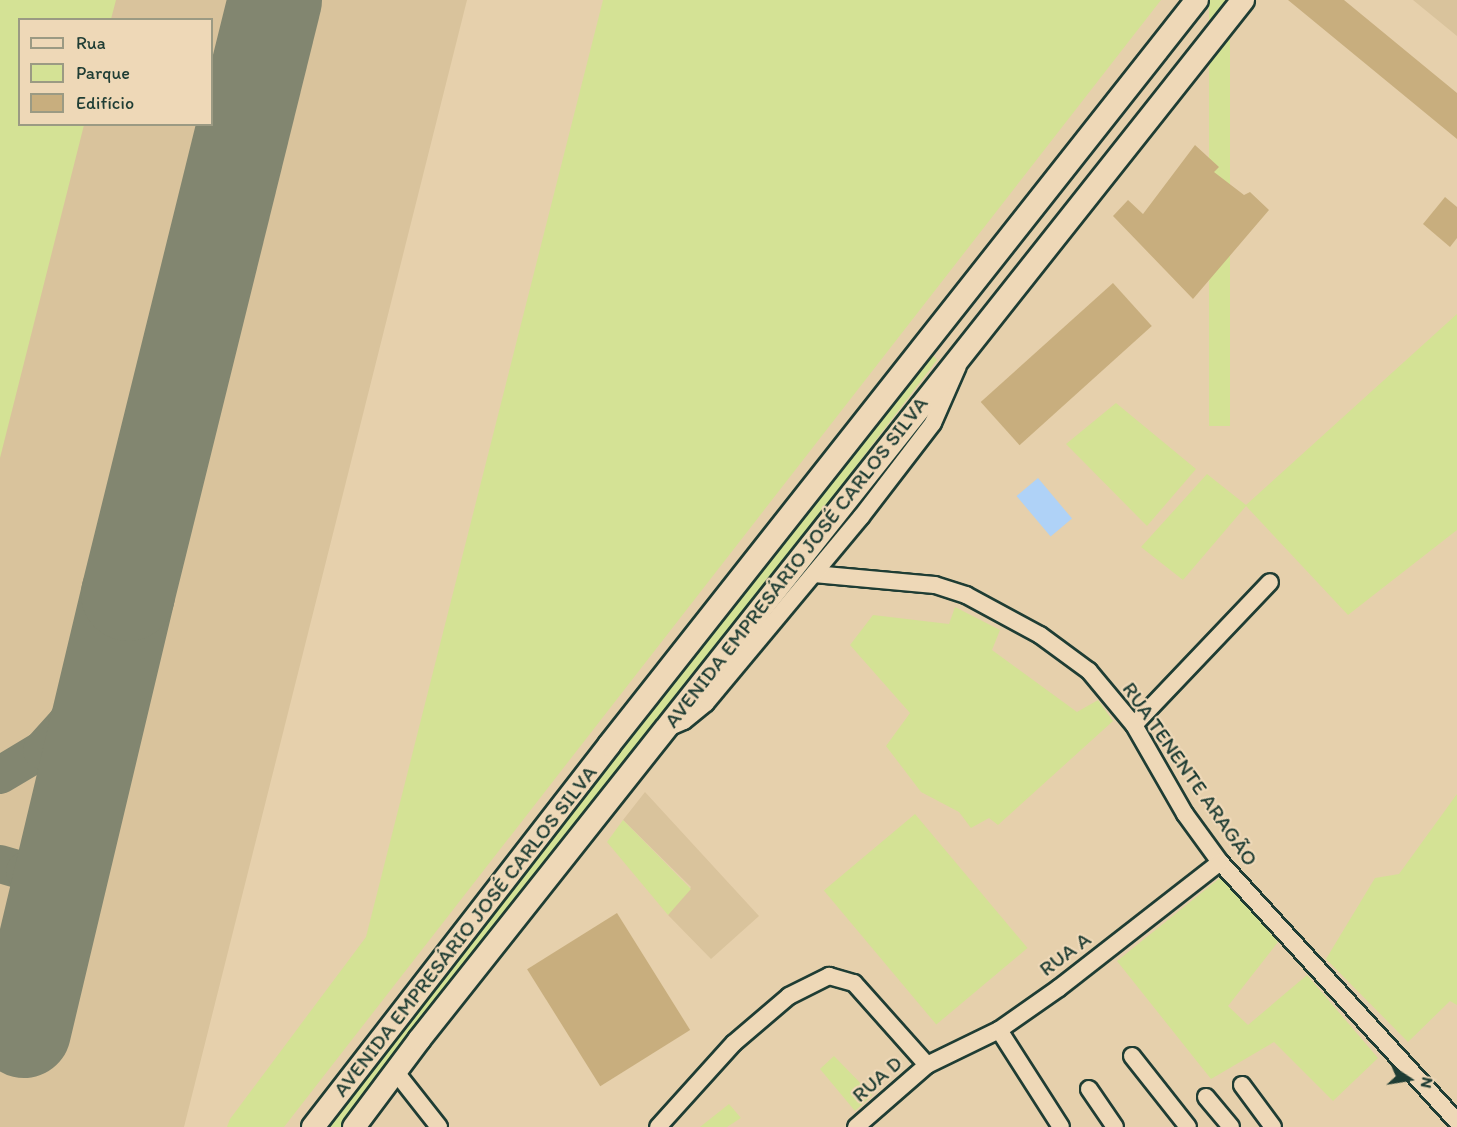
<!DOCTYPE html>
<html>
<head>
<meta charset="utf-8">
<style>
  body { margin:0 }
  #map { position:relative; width:1457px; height:1127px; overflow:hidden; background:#e6d0ac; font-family:Itim,sans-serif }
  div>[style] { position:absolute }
  .built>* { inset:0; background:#d9c39c }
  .green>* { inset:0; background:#d4e295; transform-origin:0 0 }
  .water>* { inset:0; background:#afd2f7; transform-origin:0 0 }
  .taxiway>* { height:38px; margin:-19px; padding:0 19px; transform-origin:19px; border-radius:19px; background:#828670 }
  .runway>* { height:94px; margin:-47px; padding:0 47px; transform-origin:47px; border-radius:47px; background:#828670 }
  .building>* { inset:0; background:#c8ae7e; transform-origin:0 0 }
  .roads { filter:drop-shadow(2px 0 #1f3d34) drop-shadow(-2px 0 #1f3d34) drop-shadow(0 2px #1f3d34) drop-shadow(0 -2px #1f3d34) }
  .street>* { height:16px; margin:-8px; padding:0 8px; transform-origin:8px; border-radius:8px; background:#eed8b7 }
  .secondary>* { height:22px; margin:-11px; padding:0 11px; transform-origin:11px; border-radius:11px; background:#eed8b7 }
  span { translate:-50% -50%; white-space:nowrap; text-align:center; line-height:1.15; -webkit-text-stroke:4.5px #eed8b7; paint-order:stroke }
  .street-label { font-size:21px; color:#1f3d34 }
  .legend { position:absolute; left:18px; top:18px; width:195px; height:108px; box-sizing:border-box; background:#eed8b7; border:2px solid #9b9a83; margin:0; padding:8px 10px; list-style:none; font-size:18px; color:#1f3d34 }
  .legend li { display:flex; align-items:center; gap:12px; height:30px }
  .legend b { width:30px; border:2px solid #9b9a83 }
  .north { position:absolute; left:1379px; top:1049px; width:60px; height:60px; -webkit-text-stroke:4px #eed8b7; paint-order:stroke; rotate:102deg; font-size:16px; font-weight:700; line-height:24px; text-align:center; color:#1f3d34 }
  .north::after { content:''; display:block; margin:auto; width:21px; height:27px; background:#1f3d34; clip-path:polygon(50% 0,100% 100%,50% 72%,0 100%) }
</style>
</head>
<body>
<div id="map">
  <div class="built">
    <div style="clip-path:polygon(evenodd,0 0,467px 0,184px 1127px,0 1127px,0 0,20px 20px,212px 20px,212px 124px,20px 124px,20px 20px)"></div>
    <div style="clip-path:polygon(1413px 0,1457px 0,1457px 36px)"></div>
    <div style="clip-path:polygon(645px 792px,759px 916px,711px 959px,668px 915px,691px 887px,623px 820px)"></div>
  </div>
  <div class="green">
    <div style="clip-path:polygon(0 0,116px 0,111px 19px,20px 20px,20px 124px,84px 125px,0 458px)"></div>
    <div style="clip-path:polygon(603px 0,1161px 0,284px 1127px,227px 1127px,230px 1119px,366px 937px)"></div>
    <div style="left:1209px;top:0;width:21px;height:426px"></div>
    <div style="clip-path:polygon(1457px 314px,1457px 530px,1348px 615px,1246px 506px,1183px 580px,1141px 547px,1207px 474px,1246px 505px)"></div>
    <div style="clip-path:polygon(930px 352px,937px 360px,656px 728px,345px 1127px,323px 1127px)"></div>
    <div style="clip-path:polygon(1116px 403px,1196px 469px,1147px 526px,1066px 444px)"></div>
    <div style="clip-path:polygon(955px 607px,1000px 630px,992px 650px,1077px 712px,1098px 700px,1113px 721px,998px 825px,989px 818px,971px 828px,959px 812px,921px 792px,886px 746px,910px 713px,850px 645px,873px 615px,949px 624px)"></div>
    <div style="clip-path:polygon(1457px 794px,1457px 1005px,1450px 1001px,1408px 1042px,1326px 959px,1375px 878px,1399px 874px)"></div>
    <div style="left:915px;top:814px;width:175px;height:119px;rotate:50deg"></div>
    <div style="clip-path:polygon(623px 820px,691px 889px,668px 915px,607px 842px)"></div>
    <div style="clip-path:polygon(1221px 877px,1278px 942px,1228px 1006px,1248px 1025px,1307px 975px,1378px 1058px,1333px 1101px,1274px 1042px,1211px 1079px,1117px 961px)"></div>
    <div style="clip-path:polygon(834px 1056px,872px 1095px,855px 1111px,820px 1069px)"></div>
    <div style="clip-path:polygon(729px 1104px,741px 1118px,727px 1127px,700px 1127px)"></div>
  </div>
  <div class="water">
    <div style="left:1038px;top:478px;width:53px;height:28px;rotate:50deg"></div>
  </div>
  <div class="taxiway">
    <div style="left:0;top:775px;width:49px;rotate:-30.8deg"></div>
    <div style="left:42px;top:750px;width:38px;rotate:-48deg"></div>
    <div style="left:67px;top:722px;width:90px;rotate:-60.6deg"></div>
    <div style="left:111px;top:644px;width:53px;rotate:-71.2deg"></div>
    <div style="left:0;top:864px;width:26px;rotate:16deg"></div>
    <div style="left:25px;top:871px;width:33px;rotate:-31deg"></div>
    <div style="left:53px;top:854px;width:33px;rotate:-52deg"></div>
  </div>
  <div class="runway">
    <div style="left:24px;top:1031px;width:449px;rotate:-76.6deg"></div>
    <div style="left:128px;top:594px;width:612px;rotate:-76.1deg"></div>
  </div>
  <div class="building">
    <div style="clip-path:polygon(1288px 0,1344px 0,1429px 70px,1457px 93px,1457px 139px)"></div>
    <div style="clip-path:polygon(1195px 145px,1219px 167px,1214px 172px,1244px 195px,1250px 192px,1269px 210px,1193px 299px,1113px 216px,1128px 200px,1143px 214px)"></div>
    <div style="clip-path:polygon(1445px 197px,1457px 207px,1457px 238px,1450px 247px,1423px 224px)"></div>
    <div style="left:1113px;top:283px;width:58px;height:178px;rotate:48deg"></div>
    <div style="left:617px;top:913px;width:138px;height:106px;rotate:58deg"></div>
  </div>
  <div class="roads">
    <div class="street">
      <div style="left:814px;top:574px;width:121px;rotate:5.2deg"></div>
      <div style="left:935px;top:585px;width:33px;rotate:18deg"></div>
      <div style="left:966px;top:595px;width:84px;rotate:28.4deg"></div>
      <div style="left:1040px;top:635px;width:61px;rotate:36.3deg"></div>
      <div style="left:1089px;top:671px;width:70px;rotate:50.2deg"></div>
      <div style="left:1134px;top:725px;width:103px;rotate:60.2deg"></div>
      <div style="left:1185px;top:814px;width:59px;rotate:53.9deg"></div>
      <div style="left:1220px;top:862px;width:352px;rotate:47.6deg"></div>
      <div style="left:1134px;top:725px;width:197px;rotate:-46.4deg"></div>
      <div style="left:668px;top:728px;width:17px;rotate:-24deg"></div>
      <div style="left:684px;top:721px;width:28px;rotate:-39deg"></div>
      <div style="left:706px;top:703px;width:242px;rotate:-50.2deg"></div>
      <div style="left:861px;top:517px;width:118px;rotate:-52.5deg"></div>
      <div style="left:933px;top:423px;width:62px;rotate:-66.3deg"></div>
      <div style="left:999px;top:1030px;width:115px;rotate:57.4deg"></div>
      <div style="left:1132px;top:1056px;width:90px;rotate:51.7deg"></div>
      <div style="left:395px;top:1071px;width:71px;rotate:51.8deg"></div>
      <div style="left:1242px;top:1085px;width:52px;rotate:53.6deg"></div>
      <div style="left:1089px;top:1089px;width:46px;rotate:55.6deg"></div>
      <div style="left:1206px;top:1097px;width:39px;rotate:50deg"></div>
      <div style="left:658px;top:1127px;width:113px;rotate:-47.9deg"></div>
      <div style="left:734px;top:1043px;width:72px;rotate:-40.5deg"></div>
      <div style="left:789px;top:996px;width:45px;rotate:-26.6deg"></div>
      <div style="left:829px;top:976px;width:26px;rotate:16deg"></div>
      <div style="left:854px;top:983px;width:110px;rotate:48.3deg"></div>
      <div style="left:856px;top:1127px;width:94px;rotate:-41.1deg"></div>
      <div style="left:927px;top:1065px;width:80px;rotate:-25.9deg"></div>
      <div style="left:999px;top:1030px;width:73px;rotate:-35deg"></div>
      <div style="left:1059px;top:988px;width:204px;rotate:-38deg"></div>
    </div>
    <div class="secondary">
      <div style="left:313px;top:1127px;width:483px;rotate:-52.2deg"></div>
      <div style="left:609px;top:745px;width:949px;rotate:-51.72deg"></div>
      <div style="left:354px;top:1127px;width:109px;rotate:-53.2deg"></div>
      <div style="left:419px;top:1040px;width:1327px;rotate:-51.61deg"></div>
    </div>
  </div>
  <div class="street-label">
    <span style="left:796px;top:562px;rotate:-52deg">AVENIDA EMPRESÁRIO JOSÉ CARLOS SILVA</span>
    <span style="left:1190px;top:774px;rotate:55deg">RUA TENENTE ARAGÃO</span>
    <span style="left:465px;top:931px;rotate:-52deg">AVENIDA EMPRESÁRIO JOSÉ CARLOS SILVA</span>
    <span style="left:1065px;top:954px;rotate:-37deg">RUA A</span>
    <span style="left:877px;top:1079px;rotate:-41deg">RUA D</span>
  </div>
  <ul class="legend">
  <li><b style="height:8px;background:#eed8b7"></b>Rua</li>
  <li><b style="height:16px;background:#d4e295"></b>Parque</li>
  <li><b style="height:16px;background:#c8ae7e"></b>Edifício</li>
  </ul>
  <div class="north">N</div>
</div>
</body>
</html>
